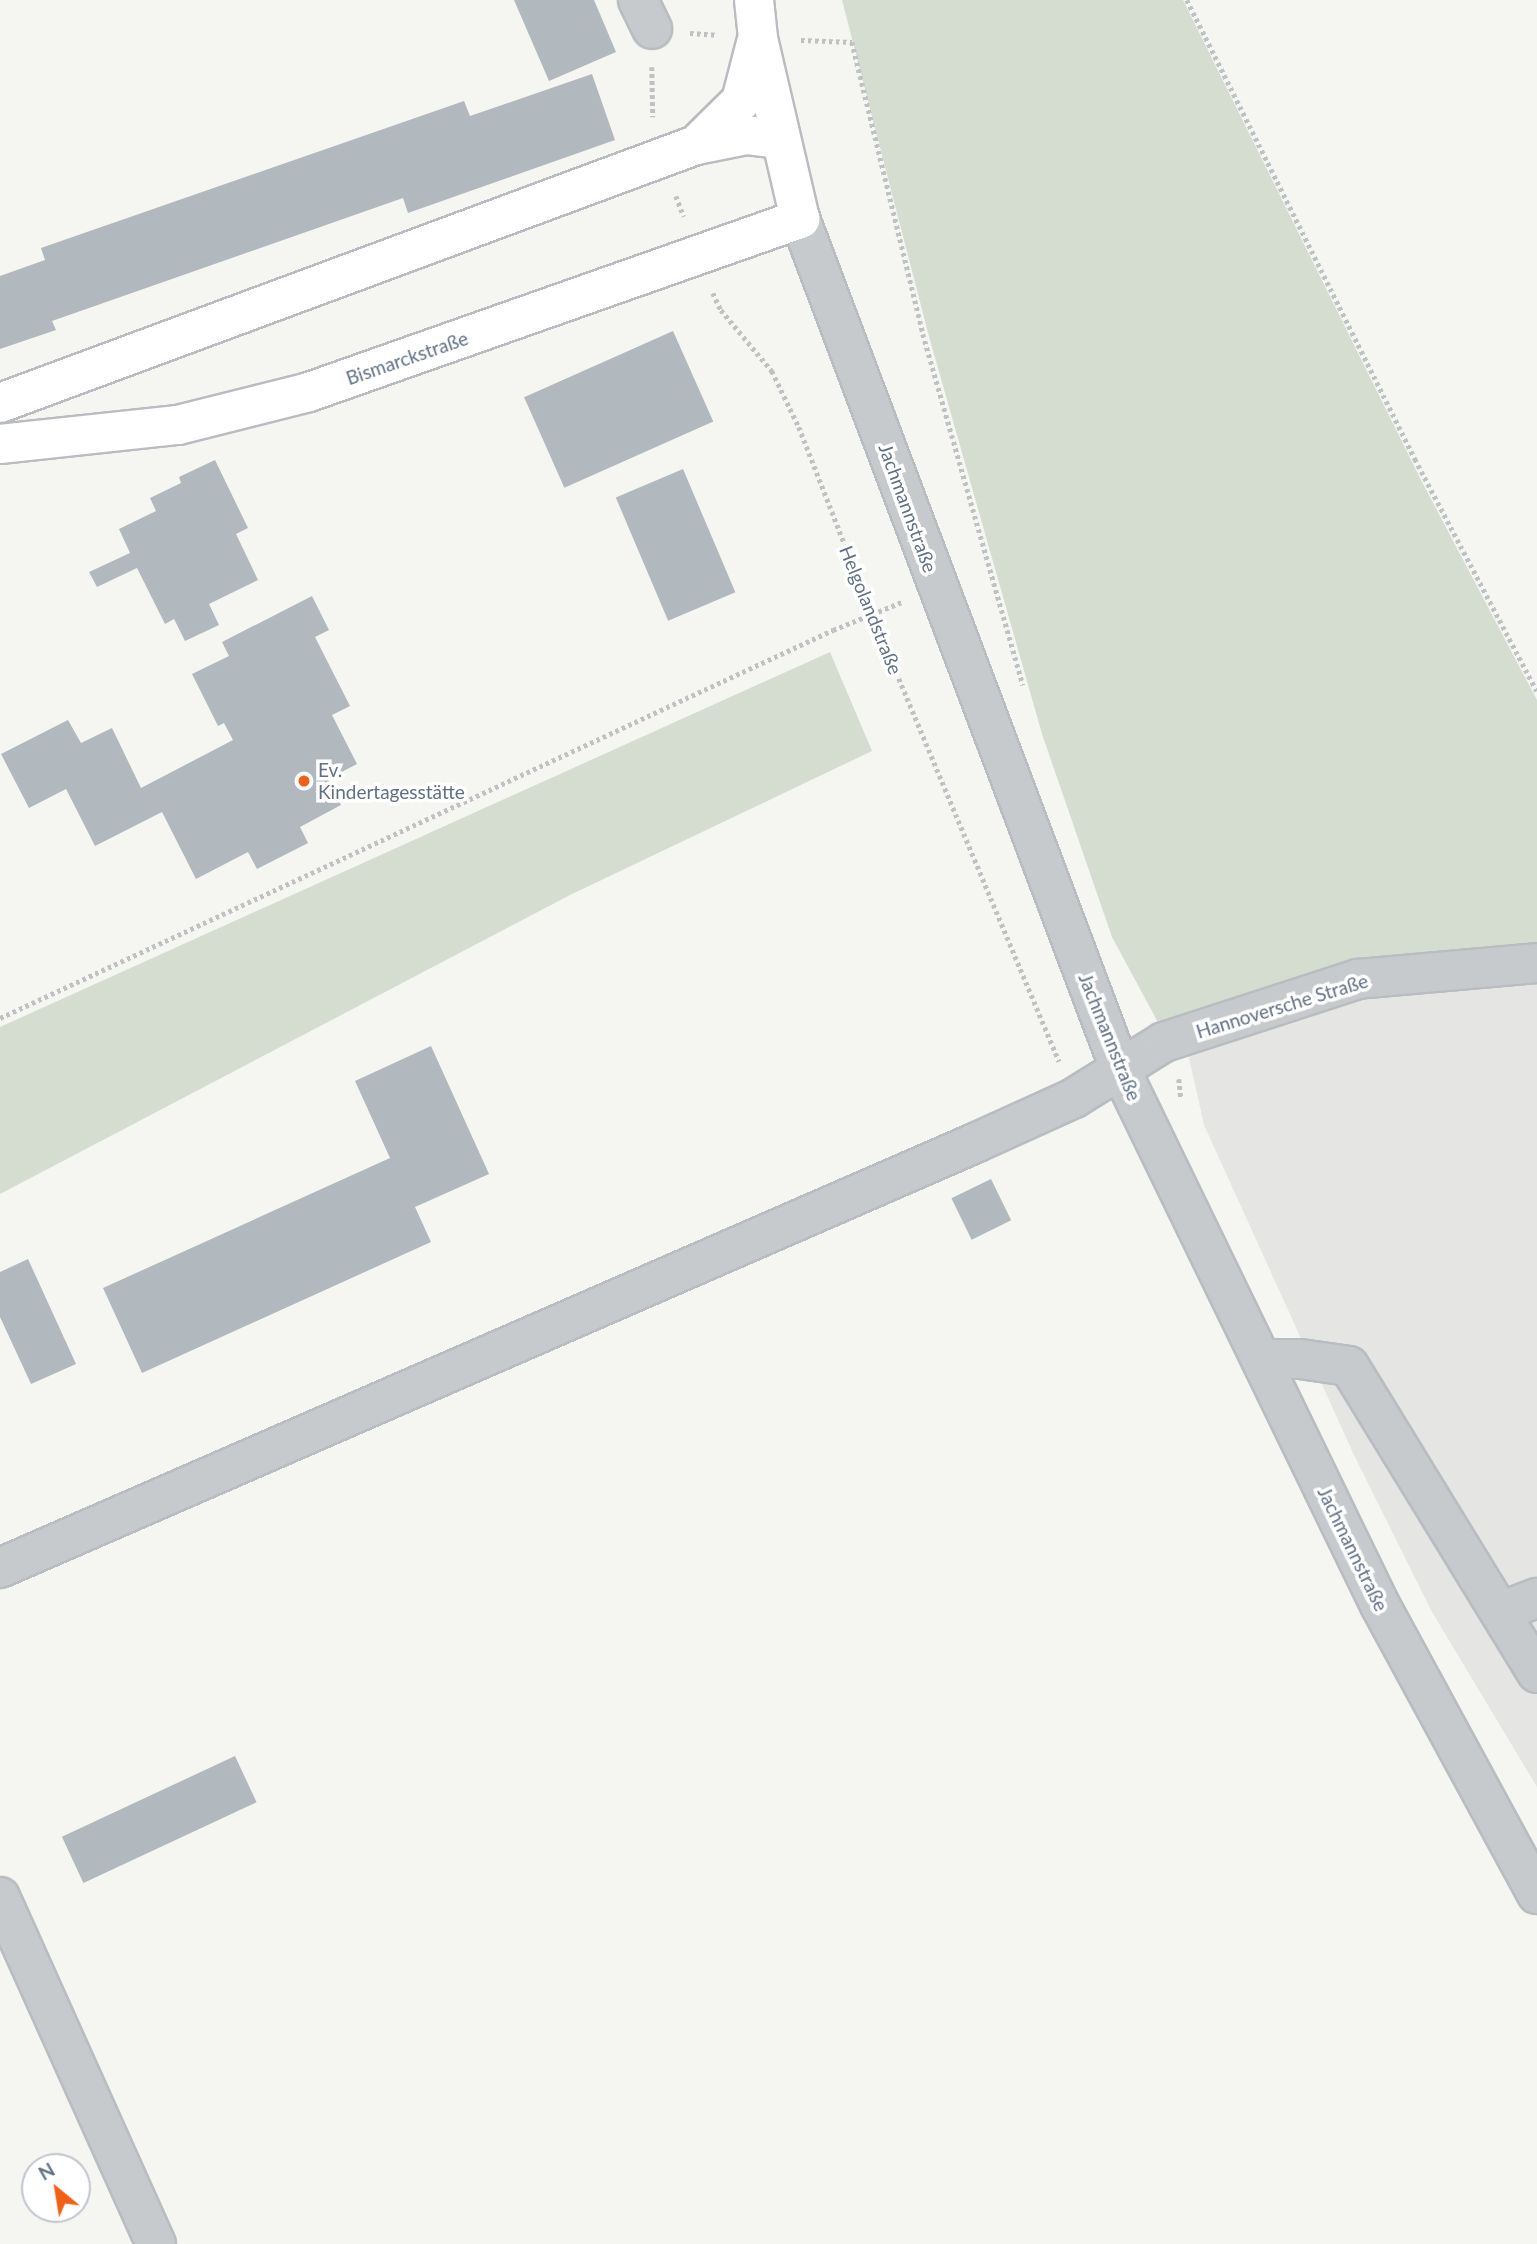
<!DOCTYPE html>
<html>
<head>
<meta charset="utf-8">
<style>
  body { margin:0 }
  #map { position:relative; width:1537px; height:2244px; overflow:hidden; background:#f5f5f1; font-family:Lato,sans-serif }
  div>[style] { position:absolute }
  .built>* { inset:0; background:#e5e6e4 }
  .green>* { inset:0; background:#d5ddd1 }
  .building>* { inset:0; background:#b1b8be; transform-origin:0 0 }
  .path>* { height:4.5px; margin-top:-2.25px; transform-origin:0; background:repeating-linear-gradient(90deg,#c0c1c3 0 3.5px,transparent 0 7px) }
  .roads { filter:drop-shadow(2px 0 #b9bcc0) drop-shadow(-2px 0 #b9bcc0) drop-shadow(0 2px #b9bcc0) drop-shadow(0 -2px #b9bcc0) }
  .minor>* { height:38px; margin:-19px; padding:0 19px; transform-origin:19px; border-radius:19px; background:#c7cacd }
  .major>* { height:38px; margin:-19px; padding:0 19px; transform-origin:19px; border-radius:19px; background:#fff }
  .dots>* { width:19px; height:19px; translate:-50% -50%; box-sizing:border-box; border:4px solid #fff; border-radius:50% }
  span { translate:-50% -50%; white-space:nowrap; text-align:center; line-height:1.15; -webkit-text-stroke:7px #fff; paint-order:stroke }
  .street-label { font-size:19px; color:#617185 }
  .poi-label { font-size:19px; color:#617185 }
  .left { translate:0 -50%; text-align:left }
  .north { position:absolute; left:21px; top:2153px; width:70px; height:70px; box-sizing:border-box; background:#fff; border:2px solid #c0c6ce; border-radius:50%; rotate:330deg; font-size:19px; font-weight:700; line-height:28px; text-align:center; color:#617185 }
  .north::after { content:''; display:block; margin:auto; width:24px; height:32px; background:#f36013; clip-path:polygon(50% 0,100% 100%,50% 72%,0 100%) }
</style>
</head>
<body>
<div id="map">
  <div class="built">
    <div style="clip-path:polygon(1537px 983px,1537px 1787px,1432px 1612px,1354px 1455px,1204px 1125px,1187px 1049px,1361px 1000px)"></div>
  </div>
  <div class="green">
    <div style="clip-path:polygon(842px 0,1183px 0,1421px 480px,1537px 700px,1537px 956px,1160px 1026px,1112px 937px,1042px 734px,928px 333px)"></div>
    <div style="clip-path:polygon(830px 652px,872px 751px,570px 895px,0 1194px,0 1027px)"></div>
  </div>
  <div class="building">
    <div style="clip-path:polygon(514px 0,594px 0,616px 52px,549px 81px)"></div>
    <div style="clip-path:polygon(592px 74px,615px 140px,408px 213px,403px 198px,52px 321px,56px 330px,0 349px,0 276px,45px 260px,41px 248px,464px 101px,470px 116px)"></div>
    <div style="left:673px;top:331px;width:99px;height:163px;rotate:66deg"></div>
    <div style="clip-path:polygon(215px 460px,248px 528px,236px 534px,258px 580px,209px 604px,219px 625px,185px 641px,174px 619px,165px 624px,137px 568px,97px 587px,89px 572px,130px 553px,119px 529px,156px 511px,150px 498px,181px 483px,179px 477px)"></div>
    <div style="left:683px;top:469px;width:134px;height:73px;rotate:67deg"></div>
    <div style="clip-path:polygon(312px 596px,329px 630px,315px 637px,350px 706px,332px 715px,357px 764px,328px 779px,341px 805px,300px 827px,308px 843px,257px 869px,248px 852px,196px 879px,162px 812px,95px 846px,66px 789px,29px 808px,1px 754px,68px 720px,81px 743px,112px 728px,141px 788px,233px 740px,224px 723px,218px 726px,192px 674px,229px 656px,222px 642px)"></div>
    <div style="clip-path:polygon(431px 1046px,489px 1174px,415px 1207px,431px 1242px,142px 1373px,103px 1288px,390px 1158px,355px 1081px)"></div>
    <div style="left:991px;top:1179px;width:46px;height:44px;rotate:64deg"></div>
    <div style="clip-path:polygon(28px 1259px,76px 1364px,31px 1384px,0 1317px,0 1272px)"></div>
    <div style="left:235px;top:1756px;width:51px;height:191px;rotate:65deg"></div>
  </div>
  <div class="path">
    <div style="left:1187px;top:0;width:513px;rotate:63.58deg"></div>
    <div style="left:1415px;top:459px;width:262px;rotate:62.3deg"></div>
    <div style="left:690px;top:33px;width:26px;rotate:4deg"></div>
    <div style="left:801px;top:40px;width:51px;rotate:2.2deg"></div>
    <div style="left:852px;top:42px;width:301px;rotate:76.3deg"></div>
    <div style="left:923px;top:334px;width:365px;rotate:74.1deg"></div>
    <div style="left:652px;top:67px;width:50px;rotate:88.9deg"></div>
    <div style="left:676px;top:196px;width:22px;rotate:69deg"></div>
    <div style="left:713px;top:293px;width:19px;rotate:65deg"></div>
    <div style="left:721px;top:310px;width:80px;rotate:50.1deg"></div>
    <div style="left:772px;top:371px;width:62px;rotate:64.3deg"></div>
    <div style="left:799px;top:427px;width:201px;rotate:68.7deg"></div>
    <div style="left:872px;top:614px;width:485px;rotate:67.3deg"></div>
    <div style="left:0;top:1018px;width:919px;rotate:-24.98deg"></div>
    <div style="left:833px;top:630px;width:74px;rotate:-22.1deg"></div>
    <div style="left:1179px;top:1079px;width:19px;rotate:84deg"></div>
  </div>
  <div class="roads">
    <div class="minor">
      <div style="left:638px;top:0;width:32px;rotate:64deg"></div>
      <div style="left:800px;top:219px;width:910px;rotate:69.36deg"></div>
      <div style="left:1121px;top:1071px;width:593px;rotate:64.13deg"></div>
      <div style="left:1380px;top:1605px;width:329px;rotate:61.5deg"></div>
      <div style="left:1261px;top:1359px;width:39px"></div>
      <div style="left:1300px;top:1359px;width:49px;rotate:8.1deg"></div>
      <div style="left:1349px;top:1366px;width:360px;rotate:58.5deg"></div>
      <div style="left:0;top:1568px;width:1064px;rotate:-23.55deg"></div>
      <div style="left:975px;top:1143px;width:109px;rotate:-24.4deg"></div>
      <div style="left:1074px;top:1098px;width:106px;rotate:-31.9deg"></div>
      <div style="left:1164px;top:1042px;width:204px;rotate:-18deg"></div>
      <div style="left:1358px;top:979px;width:180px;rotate:-5.1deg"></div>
      <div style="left:1500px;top:1612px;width:40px;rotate:-21deg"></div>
      <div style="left:0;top:1897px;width:380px;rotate:65.8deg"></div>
    </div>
    <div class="major">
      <div style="left:696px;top:145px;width:63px;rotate:-44.4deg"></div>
      <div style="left:741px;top:101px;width:60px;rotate:-75.5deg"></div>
      <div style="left:0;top:403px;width:742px;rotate:-20.34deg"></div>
      <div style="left:696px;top:145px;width:51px;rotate:-11.3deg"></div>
      <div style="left:746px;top:135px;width:34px;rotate:7deg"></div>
      <div style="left:0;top:444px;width:179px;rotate:-6.1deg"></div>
      <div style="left:178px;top:425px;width:135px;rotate:-14.1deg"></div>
      <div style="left:309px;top:392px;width:521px;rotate:-19.41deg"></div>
      <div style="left:800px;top:219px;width:186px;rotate:-103.1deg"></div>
      <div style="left:758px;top:38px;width:38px;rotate:-96deg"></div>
    </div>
  </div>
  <div class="dots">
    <div style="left:304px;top:781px;background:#f36013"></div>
  </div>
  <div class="street-label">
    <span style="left:407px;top:358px;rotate:-19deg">Bismarckstraße</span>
    <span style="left:908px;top:508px;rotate:70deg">Jachmannstraße</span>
    <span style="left:871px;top:610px;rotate:68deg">Helgolandstraße</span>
    <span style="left:1282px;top:1006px;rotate:-17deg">Hannoversche Straße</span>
    <span style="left:1110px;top:1037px;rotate:68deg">Jachmannstraße</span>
    <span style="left:1353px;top:1549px;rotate:64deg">Jachmannstraße</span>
  </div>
  <div class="poi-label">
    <span class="left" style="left:318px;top:781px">Ev.<br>Kindertagesstätte</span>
  </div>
  <div class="north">N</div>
</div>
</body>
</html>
